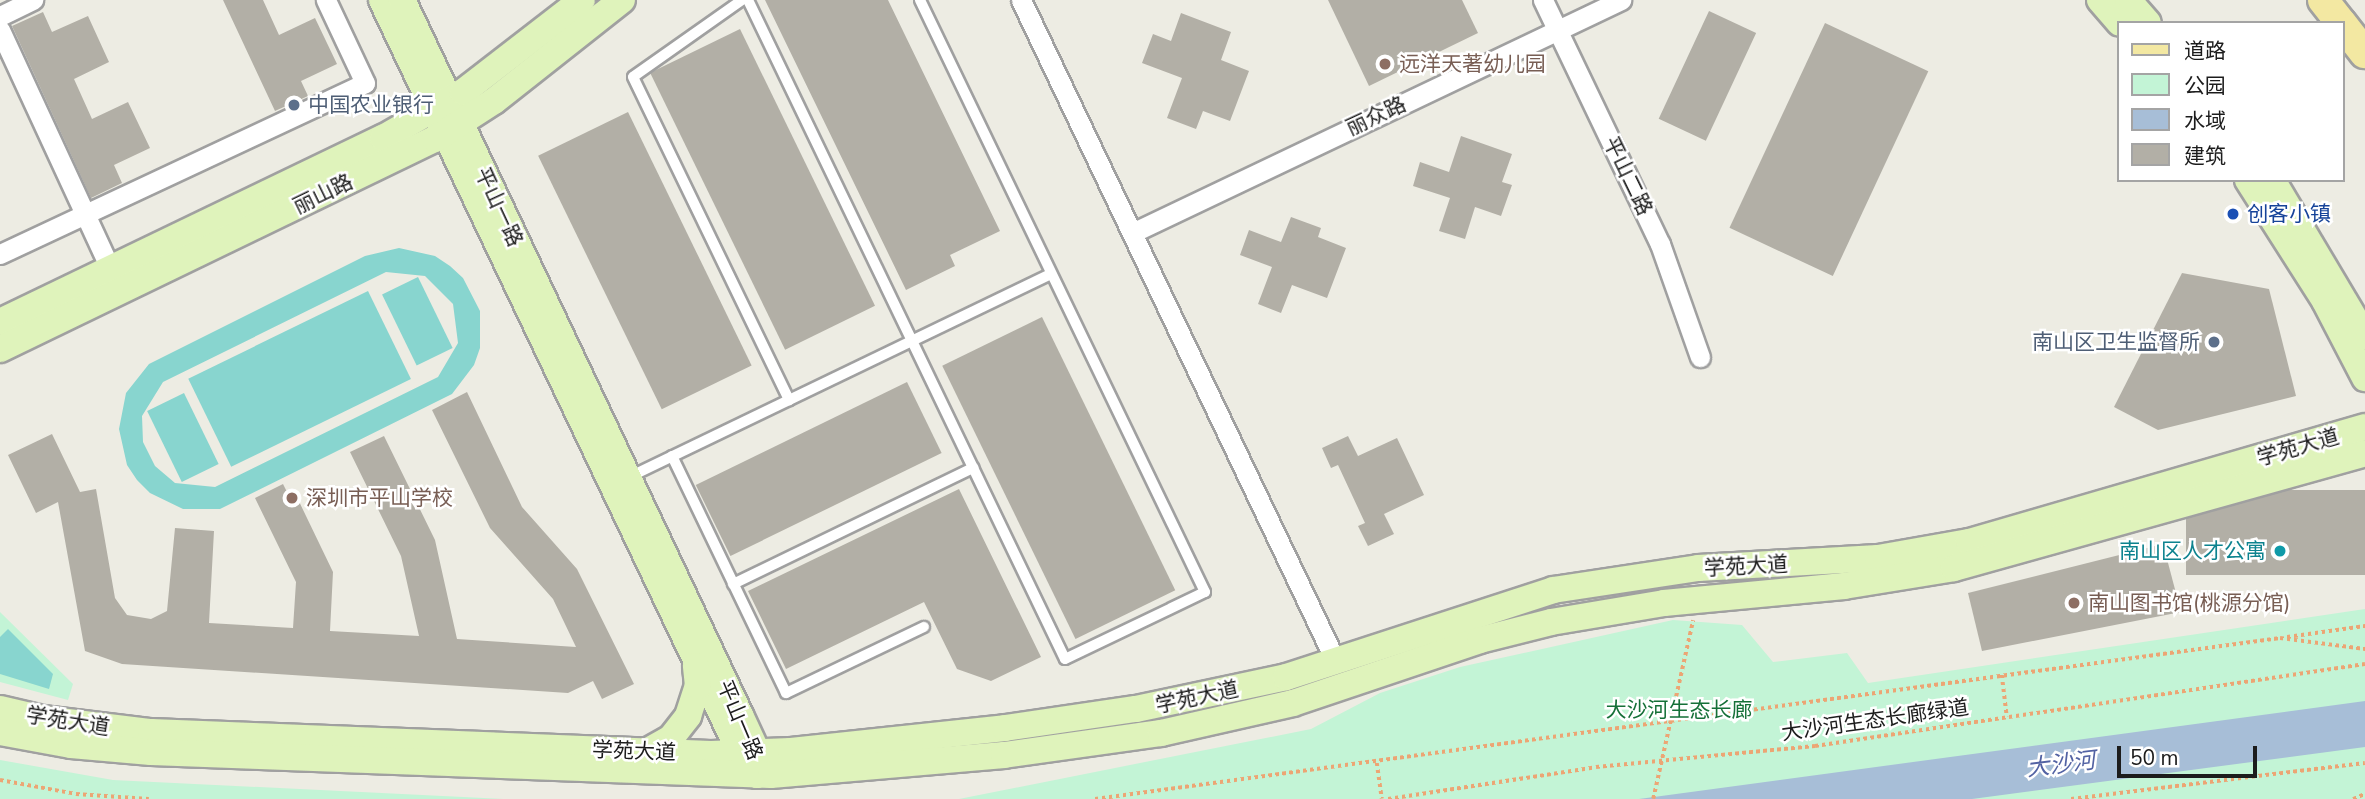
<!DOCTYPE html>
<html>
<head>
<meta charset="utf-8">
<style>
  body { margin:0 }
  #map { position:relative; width:2365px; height:799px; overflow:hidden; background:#edece3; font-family:"Nunito Sans","Noto Sans SC",sans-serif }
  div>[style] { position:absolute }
  .park>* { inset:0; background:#c3f4d6 }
  .pitch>* { inset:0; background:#88d5cf; transform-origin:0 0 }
  .water>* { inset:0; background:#a7bed7 }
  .building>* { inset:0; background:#b2afa6; transform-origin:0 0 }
  .path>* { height:3.5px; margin-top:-1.75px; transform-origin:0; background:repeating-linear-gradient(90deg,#eca574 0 3.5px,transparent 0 7px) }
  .roads { filter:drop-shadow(2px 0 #a0a0a0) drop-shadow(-2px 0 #a0a0a0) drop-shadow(0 2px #a0a0a0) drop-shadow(0 -2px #a0a0a0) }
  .lane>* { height:10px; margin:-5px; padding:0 5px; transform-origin:5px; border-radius:5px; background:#fff }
  .street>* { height:19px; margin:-9.5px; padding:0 9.5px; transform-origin:9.5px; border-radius:9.5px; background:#fff }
  .secondary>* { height:26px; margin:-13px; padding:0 13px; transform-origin:13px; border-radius:13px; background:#dff3bb }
  .primary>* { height:30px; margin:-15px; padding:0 15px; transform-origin:15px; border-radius:15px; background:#f3e8a2 }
  .dots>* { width:19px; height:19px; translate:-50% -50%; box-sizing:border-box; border:4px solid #fff; border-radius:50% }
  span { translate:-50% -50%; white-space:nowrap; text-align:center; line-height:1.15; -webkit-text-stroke:5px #fff; paint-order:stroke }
  .education-label { font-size:21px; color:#785e54 }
  .left { translate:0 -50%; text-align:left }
  .service-label { font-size:21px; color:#4e5e75 }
  .right { translate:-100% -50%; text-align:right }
  .street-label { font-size:21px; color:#1c1c1c }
  .transit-label { font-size:21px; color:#164399 }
  .culture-label { font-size:21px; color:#0d838f }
  .park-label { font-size:21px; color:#157038 }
  .water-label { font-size:23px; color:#5262a3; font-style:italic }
  .legend { position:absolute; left:2117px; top:21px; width:228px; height:161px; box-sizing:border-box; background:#fff; border:2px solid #a4a4a4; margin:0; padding:9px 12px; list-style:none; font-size:21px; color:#1c1c1c }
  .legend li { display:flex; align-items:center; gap:14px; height:35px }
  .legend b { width:35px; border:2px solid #a4a4a4 }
  .scale { position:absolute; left:2117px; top:746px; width:140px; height:32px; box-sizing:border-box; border:4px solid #1c1c1c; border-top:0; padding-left:9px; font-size:21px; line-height:24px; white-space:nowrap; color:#1c1c1c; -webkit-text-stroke:5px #fff; paint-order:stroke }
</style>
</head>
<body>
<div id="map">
  <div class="park">
    <div style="clip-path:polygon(2365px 609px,2365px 799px,959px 799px,1311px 729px,1380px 693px,1460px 667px,1673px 620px,1742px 625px,1773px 662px,1847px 653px,1868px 683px)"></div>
    <div style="clip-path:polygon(0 612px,73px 684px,68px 700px,0 682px)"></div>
    <div style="clip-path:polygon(0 760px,113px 780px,504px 799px,0 799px)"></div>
  </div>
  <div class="pitch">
    <div style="clip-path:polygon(evenodd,399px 248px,435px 256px,450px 266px,463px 278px,480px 311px,480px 348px,474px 365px,452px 394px,220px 509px,183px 509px,150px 493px,137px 480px,127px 465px,119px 429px,126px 393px,149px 364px,365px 256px,399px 248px,386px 272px,425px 276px,453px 304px,458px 343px,438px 377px,215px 487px,175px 483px,155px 466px,143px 442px,142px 416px,163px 382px,386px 272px)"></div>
    <div style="left:418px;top:277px;width:79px;height:40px;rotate:64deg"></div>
    <div style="left:368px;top:291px;width:98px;height:200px;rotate:64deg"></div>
    <div style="left:184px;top:393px;width:79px;height:41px;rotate:64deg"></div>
    <div style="clip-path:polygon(8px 629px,53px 674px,49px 689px,0 674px,0 637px)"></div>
  </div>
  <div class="water">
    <div style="clip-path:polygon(2365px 701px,2365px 747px,1972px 799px,1639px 799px)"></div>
  </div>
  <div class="building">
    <div style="clip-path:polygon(223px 0,263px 0,279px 35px,315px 18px,337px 64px,301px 81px,308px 96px,275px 111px)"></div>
    <div style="clip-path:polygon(765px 0,888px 0,1000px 231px,950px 255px,955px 266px,906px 290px)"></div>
    <div style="clip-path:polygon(1328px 0,1462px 0,1478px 33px,1369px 86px)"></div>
    <div style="left:1709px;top:11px;width:52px;height:119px;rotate:25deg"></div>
    <div style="clip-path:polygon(43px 12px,52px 32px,88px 16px,109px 62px,74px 79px,92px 119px,128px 102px,150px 148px,114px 165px,122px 183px,91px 198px,12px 26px)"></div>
    <div style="clip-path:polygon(1181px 13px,1231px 32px,1221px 60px,1249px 71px,1230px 121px,1203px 111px,1196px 129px,1167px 118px,1182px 78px,1142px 63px,1153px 34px,1171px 41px)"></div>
    <div style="left:1825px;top:23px;width:114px;height:226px;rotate:25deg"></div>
    <div style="left:740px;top:29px;width:308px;height:100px;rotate:64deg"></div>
    <div style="left:628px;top:112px;width:282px;height:100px;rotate:64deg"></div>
    <div style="clip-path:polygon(1461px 136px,1512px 154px,1502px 182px,1512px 185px,1501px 216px,1475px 207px,1465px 239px,1439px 231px,1450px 198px,1413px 186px,1420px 162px,1449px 172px)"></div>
    <div style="clip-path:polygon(1291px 217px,1321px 228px,1318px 237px,1346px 248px,1327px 298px,1292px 285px,1281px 313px,1258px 304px,1272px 267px,1240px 255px,1249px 230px,1281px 242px)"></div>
    <div style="clip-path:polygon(2182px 273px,2269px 289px,2296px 396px,2158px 430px,2114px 407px)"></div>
    <div style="left:1042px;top:317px;width:304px;height:111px;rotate:64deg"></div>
    <div style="left:907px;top:382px;width:79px;height:235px;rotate:64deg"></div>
    <div style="clip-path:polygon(467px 392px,522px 507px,577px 569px,634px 684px,602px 699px,593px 681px,568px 693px,122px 664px,85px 651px,58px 502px,36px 513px,8px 455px,52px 434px,80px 492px,96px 489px,115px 598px,127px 615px,151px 619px,167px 611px,175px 528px,214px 531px,209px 623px,293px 628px,296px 582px,255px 498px,283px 484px,287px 492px,293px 489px,333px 572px,330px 631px,419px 636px,401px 556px,350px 452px,384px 436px,435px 540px,457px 639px,576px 647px,553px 599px,490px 528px,432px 410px)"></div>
    <div style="clip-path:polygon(1348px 436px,1358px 456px,1397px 438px,1424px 495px,1384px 514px,1394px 534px,1368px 546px,1358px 526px,1365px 523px,1338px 465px,1331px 468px,1322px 448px)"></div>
    <div style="clip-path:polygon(959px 489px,1041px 657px,991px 681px,957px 669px,924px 602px,786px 669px,748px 591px)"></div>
    <div style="left:2365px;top:490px;width:85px;height:179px;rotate:90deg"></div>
    <div style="clip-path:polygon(2163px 544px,2181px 612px,1982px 651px,1968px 593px)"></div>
  </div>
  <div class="path">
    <div style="left:375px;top:97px;width:17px;rotate:57deg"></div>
    <div style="left:2287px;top:637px;width:79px;rotate:-8deg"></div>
    <div style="left:2002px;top:675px;width:42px;rotate:83.2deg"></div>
    <div style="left:1377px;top:763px;width:36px;rotate:82deg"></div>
    <div style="left:0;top:780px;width:77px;rotate:10.4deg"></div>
    <div style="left:76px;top:794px;width:73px;rotate:3.9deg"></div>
    <div style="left:1095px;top:799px;width:1196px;rotate:-7.74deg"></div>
    <div style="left:2280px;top:638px;width:86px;rotate:7.4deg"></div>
    <div style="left:1388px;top:799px;width:210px;rotate:-8.7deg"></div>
    <div style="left:1596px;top:767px;width:220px;rotate:-5.5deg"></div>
    <div style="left:1815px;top:746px;width:556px;rotate:-8.48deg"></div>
    <div style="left:1653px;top:799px;width:183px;rotate:-77.4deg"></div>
    <div style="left:2071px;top:799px;width:296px;rotate:-7deg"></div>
    <div style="left:2353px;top:799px;width:13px;rotate:-23deg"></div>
  </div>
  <div class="roads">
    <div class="lane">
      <div style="left:742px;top:0;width:133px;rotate:144.8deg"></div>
      <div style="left:633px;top:77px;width:359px;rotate:64.2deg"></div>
      <div style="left:748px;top:0;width:731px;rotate:64.31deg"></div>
      <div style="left:1065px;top:659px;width:155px;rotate:-25.6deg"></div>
      <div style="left:1205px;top:592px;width:657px;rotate:-115.71deg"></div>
      <div style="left:672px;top:456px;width:263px;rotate:64.3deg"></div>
      <div style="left:786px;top:693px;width:153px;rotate:-25.6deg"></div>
      <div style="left:629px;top:477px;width:468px;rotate:-25.7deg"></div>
      <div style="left:733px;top:584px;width:267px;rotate:-25.8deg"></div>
    </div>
    <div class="street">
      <div style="left:1021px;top:0;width:733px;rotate:64.55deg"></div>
      <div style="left:1543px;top:0;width:271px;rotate:64.4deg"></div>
      <div style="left:1660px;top:244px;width:120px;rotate:70.5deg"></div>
      <div style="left:0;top:16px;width:37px;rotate:-26deg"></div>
      <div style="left:0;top:30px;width:277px;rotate:65.2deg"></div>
      <div style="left:1132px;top:233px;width:542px;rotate:-25.48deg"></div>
      <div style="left:0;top:254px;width:403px;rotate:-25.1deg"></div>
      <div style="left:365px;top:83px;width:92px;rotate:-115.2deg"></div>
    </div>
    <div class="secondary">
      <div style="left:382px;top:0;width:835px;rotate:64.54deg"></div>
      <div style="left:741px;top:754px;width:26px;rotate:53deg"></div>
      <div style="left:757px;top:775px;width:21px;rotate:-87deg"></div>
      <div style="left:758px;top:754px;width:43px;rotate:-114.8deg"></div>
      <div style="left:740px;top:715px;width:791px;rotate:-115.3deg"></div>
      <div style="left:2100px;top:0;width:30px;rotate:49deg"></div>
      <div style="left:2128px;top:0;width:30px;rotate:49deg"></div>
      <div style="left:2248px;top:180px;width:143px;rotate:57.5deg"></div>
      <div style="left:2325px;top:301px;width:87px;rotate:62.5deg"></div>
      <div style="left:2272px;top:180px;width:182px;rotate:59.2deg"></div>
      <div style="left:0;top:322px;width:425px;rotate:-25.7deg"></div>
      <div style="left:383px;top:138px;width:92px;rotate:-29.9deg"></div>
      <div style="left:463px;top:92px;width:150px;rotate:-37.7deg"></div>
      <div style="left:0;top:349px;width:483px;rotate:-25.8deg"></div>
      <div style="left:435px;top:139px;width:70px;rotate:-32.8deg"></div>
      <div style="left:494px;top:101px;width:163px;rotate:-38.3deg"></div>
      <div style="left:0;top:709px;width:44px;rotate:13.1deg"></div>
      <div style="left:43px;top:719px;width:109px;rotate:6.9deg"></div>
      <div style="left:151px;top:732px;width:560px;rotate:2.25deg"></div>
      <div style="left:711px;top:754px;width:80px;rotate:-2.1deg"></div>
      <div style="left:791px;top:751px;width:215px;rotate:-6.1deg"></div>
      <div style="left:1005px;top:728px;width:132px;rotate:-8.3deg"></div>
      <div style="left:1136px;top:709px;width:153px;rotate:-12deg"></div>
      <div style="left:1286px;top:677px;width:281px;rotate:-18deg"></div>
      <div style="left:1553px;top:590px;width:147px;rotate:-8.6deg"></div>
      <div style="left:1698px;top:568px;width:180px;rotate:-3.2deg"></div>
      <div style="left:1878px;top:558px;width:92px;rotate:-10deg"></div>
      <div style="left:1969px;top:542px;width:412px;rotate:-16.2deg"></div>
      <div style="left:0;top:732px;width:72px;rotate:10.4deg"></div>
      <div style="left:71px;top:745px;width:80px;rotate:5deg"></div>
      <div style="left:151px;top:752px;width:620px;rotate:2.12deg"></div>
      <div style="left:771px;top:775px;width:234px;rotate:-4.9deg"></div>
      <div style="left:1004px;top:755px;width:159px;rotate:-8deg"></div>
      <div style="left:1161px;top:733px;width:135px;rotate:-12.8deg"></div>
      <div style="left:1293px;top:703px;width:197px;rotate:-18.6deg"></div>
      <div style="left:1480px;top:640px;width:73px;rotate:-14.2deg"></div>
      <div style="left:1551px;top:622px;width:115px;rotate:-9.5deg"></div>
      <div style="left:1664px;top:603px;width:181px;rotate:-5.4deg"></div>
      <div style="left:1844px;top:586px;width:111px;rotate:-9.3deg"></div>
      <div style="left:1954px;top:568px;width:427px;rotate:-15.6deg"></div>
      <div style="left:646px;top:752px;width:29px;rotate:-29deg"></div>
      <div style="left:671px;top:738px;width:28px;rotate:-52deg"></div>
      <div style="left:688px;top:716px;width:32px;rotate:-72deg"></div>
      <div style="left:698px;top:686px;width:20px;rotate:-96deg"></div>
    </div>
    <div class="primary">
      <div style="left:2323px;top:0;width:29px;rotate:52deg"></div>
      <div style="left:2342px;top:24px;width:37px;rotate:52deg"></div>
    </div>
  </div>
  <div class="dots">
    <div style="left:1385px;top:64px;background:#8d6e63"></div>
    <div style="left:294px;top:105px;background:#5c6f8a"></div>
    <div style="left:2233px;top:214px;background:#1a4fb4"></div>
    <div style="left:2214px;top:342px;background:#5c6f8a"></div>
    <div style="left:292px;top:498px;background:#8d6e63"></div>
    <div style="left:2280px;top:551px;background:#0f9aa8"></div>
    <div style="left:2074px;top:603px;background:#8d6e63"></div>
  </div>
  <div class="education-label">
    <span class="left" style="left:1399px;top:64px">远洋天著幼儿园</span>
    <span class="left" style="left:306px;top:498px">深圳市平山学校</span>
    <span class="left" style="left:2088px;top:603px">南山图书馆(桃源分馆)</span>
  </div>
  <div class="service-label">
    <span class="left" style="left:308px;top:105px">中国农业银行</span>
    <span class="right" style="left:2200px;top:342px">南山区卫生监督所</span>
  </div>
  <div class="street-label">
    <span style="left:1376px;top:116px;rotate:-25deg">丽众路</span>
    <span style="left:1628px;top:176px;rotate:64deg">平山二路</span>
    <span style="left:323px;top:194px;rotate:-26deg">丽山路</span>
    <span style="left:499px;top:207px;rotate:65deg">平山一路</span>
    <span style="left:2298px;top:447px;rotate:-16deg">学苑大道</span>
    <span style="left:1746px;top:566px;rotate:-3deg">学苑大道</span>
    <span style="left:1197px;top:697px;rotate:-12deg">学苑大道</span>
    <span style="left:740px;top:720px;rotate:67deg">平山一路</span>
    <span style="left:1875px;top:720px;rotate:-8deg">大沙河生态长廊绿道</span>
    <span style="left:68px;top:721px;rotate:9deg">学苑大道</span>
    <span style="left:634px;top:751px;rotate:2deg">学苑大道</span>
  </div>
  <div class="transit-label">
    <span class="left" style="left:2247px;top:214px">创客小镇</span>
  </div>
  <div class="culture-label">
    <span class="right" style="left:2266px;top:551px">南山区人才公寓</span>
  </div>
  <div class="park-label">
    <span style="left:1679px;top:710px">大沙河生态长廊</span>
  </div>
  <div class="water-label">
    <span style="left:2061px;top:765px;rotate:-7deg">大沙河</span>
  </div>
  <ul class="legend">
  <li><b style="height:9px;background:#f3e8a2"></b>道路</li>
  <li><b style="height:19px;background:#c3f4d6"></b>公园</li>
  <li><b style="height:19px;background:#a7bed7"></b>水域</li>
  <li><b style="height:19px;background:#b2afa6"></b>建筑</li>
  </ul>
  <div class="scale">50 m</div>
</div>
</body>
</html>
